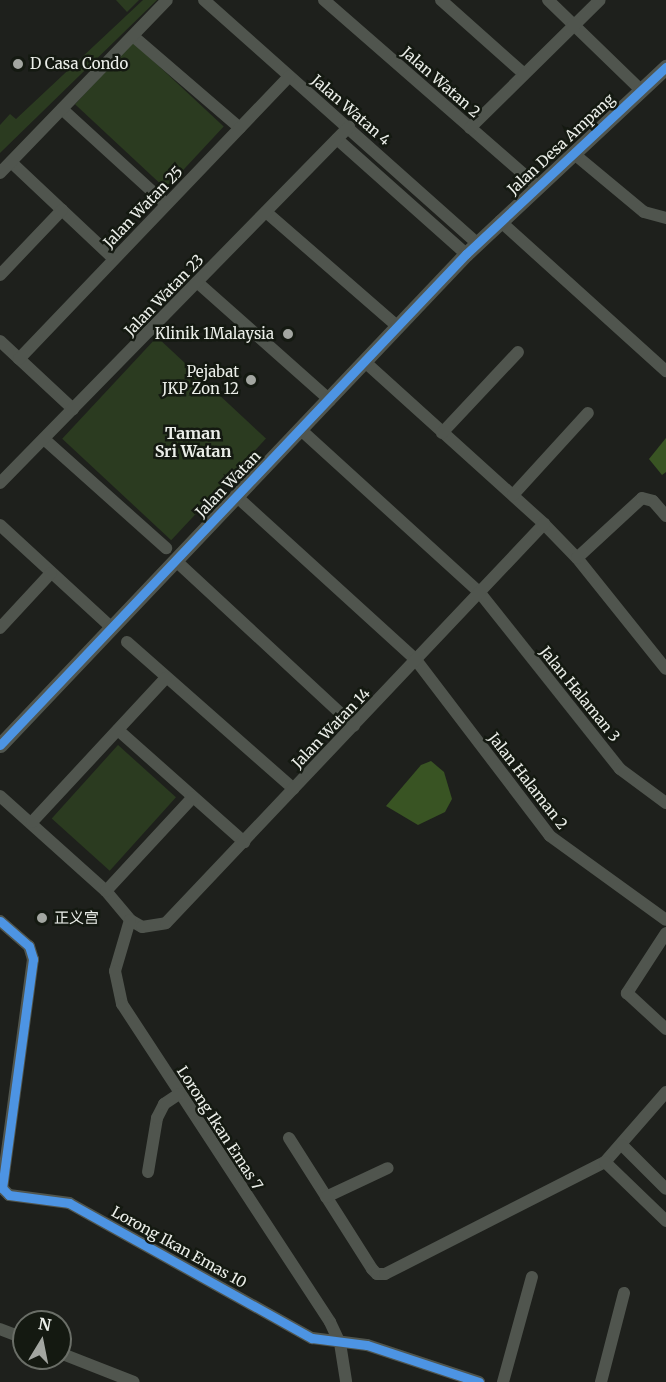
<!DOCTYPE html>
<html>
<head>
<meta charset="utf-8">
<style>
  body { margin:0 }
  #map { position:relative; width:666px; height:1382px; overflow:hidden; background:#1e201c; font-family:Merriweather,"Noto Sans SC",serif }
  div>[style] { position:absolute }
  .green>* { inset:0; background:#2b3b20; transform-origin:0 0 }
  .water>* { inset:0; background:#395423 }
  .minor>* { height:12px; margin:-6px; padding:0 6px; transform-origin:6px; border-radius:6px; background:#50554e }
  .tertiary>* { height:15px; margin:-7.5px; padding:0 7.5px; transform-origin:7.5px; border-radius:7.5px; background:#50554e }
  .cycleway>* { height:9px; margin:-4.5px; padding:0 4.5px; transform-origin:4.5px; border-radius:4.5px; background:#4d94e3 }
  .dots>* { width:16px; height:16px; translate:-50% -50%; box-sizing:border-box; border:3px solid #141911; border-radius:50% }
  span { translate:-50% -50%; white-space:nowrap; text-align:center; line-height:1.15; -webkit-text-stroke:5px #141911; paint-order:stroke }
  .poi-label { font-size:15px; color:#ebeee9 }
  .left { translate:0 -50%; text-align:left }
  .right { translate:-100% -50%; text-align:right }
  .street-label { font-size:15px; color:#ebeee9 }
  .neighbourhood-label { font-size:16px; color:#ebeee9; font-weight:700 }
  .north { position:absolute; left:12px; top:1310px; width:60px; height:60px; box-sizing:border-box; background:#141911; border:2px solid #6a6e67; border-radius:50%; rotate:10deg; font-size:16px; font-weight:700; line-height:24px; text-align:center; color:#ebeee9 }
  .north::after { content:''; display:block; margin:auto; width:21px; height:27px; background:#a3a6a1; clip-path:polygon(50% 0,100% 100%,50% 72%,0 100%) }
</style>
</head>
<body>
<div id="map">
  <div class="green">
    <div style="clip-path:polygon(116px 0,139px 0,127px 12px)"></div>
    <div style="clip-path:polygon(143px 0,157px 0,0 153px,0 125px,10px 114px,16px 119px)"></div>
    <div style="left:133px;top:42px;width:124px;height:85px;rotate:43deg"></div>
    <div style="left:157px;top:337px;width:149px;height:139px;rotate:43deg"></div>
    <div style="left:118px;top:745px;width:78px;height:99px;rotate:42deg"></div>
  </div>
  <div class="water">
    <div style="clip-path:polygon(666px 438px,666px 472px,662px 475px,649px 459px)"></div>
    <div style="clip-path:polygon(431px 761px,444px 772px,452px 799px,445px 812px,418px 825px,386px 806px,421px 765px)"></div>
  </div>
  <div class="minor">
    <div style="left:204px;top:0;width:365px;rotate:41.7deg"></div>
    <div style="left:324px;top:0;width:284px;rotate:41.1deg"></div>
    <div style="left:441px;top:0;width:111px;rotate:41.7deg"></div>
    <div style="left:548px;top:0;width:129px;rotate:44.1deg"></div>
    <div style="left:133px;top:36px;width:141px;rotate:40.7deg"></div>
    <div style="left:62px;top:109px;width:141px;rotate:42.4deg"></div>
    <div style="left:470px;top:128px;width:182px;rotate:-44.6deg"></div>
    <div style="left:337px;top:139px;width:173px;rotate:41.7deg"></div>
    <div style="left:573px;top:153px;width:92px;rotate:39.7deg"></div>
    <div style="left:644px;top:212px;width:23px;rotate:15deg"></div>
    <div style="left:11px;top:162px;width:141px;rotate:43.3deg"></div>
    <div style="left:0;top:173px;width:240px;rotate:-46deg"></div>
    <div style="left:266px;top:212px;width:174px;rotate:41deg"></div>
    <div style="left:500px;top:221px;width:224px;rotate:42.1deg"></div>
    <div style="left:0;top:275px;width:90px;rotate:-46.4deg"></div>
    <div style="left:197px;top:282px;width:178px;rotate:41.6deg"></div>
    <div style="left:0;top:341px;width:100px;rotate:43deg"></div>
    <div style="left:19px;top:359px;width:391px;rotate:-46.3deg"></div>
    <div style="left:365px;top:362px;width:241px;rotate:42.1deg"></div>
    <div style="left:544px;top:524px;width:47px;rotate:45.9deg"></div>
    <div style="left:577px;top:558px;width:142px;rotate:51.3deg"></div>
    <div style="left:301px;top:430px;width:242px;rotate:42.3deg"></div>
    <div style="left:480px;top:593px;width:225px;rotate:51.5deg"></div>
    <div style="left:620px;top:769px;width:57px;rotate:36.5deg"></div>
    <div style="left:442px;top:433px;width:111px;rotate:-46.8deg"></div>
    <div style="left:44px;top:439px;width:164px;rotate:41.8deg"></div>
    <div style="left:0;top:483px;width:499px;rotate:-45.6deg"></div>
    <div style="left:513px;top:495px;width:111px;rotate:-47.6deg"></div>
    <div style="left:236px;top:496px;width:244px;rotate:42.3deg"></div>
    <div style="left:416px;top:660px;width:221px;rotate:52.7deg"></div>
    <div style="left:550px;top:836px;width:143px;rotate:35.9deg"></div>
    <div style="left:0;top:525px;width:152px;rotate:42.6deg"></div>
    <div style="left:577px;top:558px;width:88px;rotate:-42.7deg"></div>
    <div style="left:642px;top:498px;width:11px;rotate:15deg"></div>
    <div style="left:653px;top:501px;width:20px;rotate:49deg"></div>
    <div style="left:175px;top:560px;width:244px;rotate:42.8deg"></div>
    <div style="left:0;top:628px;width:75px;rotate:-47.2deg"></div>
    <div style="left:127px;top:642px;width:222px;rotate:41.4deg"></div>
    <div style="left:118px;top:730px;width:169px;rotate:41.6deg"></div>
    <div style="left:0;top:796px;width:142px;rotate:41.9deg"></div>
    <div style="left:106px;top:891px;width:38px;rotate:50deg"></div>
    <div style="left:130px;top:920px;width:14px;rotate:30deg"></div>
    <div style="left:142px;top:927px;width:24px;rotate:-9deg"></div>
    <div style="left:166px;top:923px;width:550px;rotate:-46.55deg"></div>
    <div style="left:32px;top:822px;width:197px;rotate:-47.1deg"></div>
    <div style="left:106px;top:891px;width:128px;rotate:-47.2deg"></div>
    <div style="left:130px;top:920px;width:53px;rotate:106.4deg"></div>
    <div style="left:115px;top:971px;width:34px;rotate:78deg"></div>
    <div style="left:122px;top:1004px;width:380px;rotate:56.8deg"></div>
    <div style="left:330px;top:1322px;width:23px;rotate:65deg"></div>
    <div style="left:340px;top:1343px;width:39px;rotate:81deg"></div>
    <div style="left:0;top:921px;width:38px;rotate:41deg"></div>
    <div style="left:29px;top:946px;width:14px;rotate:73deg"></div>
    <div style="left:33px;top:959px;width:231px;rotate:97.7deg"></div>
    <div style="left:2px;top:1188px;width:10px;rotate:45deg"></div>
    <div style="left:9px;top:1195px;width:61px;rotate:7.6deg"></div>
    <div style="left:69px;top:1203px;width:278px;rotate:29.1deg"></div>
    <div style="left:312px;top:1338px;width:55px;rotate:7.3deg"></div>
    <div style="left:367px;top:1345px;width:118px;rotate:18.3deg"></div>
    <div style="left:666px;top:933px;width:72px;rotate:123deg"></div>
    <div style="left:627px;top:993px;width:53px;rotate:42.7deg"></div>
    <div style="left:289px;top:1138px;width:155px;rotate:57.6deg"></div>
    <div style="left:372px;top:1269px;width:7px;rotate:45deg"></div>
    <div style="left:377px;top:1274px;width:8px"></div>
    <div style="left:385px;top:1274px;width:247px;rotate:-27deg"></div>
    <div style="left:605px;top:1162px;width:93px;rotate:-48.9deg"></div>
    <div style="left:622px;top:1145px;width:62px;rotate:45deg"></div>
    <div style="left:605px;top:1162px;width:85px;rotate:44deg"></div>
    <div style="left:148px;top:1172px;width:55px;rotate:-80.5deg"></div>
    <div style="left:157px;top:1118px;width:16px;rotate:-63deg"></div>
    <div style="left:164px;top:1104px;width:18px;rotate:-34deg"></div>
    <div style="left:326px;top:1197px;width:68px;rotate:-25.1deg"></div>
    <div style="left:0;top:1329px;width:26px;rotate:21deg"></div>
    <div style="left:60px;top:1353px;width:79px;rotate:21.4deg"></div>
    <div style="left:503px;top:1382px;width:109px;rotate:-74.6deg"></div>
    <div style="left:601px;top:1382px;width:92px;rotate:-75.5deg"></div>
  </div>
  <div class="tertiary">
    <div style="left:0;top:745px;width:677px;rotate:-46.5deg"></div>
    <div style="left:466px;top:254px;width:274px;rotate:-43.1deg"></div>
  </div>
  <div class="cycleway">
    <div style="left:0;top:745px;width:677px;rotate:-46.5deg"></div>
    <div style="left:466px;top:254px;width:274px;rotate:-43.1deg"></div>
    <div style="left:0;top:921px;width:38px;rotate:41deg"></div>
    <div style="left:29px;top:946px;width:14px;rotate:73deg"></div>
    <div style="left:33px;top:959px;width:231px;rotate:97.7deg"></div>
    <div style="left:2px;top:1188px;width:10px;rotate:45deg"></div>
    <div style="left:9px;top:1195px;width:61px;rotate:7.6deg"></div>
    <div style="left:69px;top:1203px;width:278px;rotate:29.1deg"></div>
    <div style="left:312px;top:1338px;width:55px;rotate:7.3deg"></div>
    <div style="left:367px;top:1345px;width:118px;rotate:18.3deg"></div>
  </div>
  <div class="dots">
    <div style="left:18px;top:64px;background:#a3a6a1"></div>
    <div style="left:288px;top:334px;background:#a3a6a1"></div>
    <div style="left:251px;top:380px;background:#a3a6a1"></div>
    <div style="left:42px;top:918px;background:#a3a6a1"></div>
  </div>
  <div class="poi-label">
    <span class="left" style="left:30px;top:64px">D Casa Condo</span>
    <span class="right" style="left:274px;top:334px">Klinik 1Malaysia</span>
    <span class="right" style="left:239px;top:380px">Pejabat<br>JKP Zon 12</span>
    <span class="left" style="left:54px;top:918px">正义宫</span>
  </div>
  <div class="street-label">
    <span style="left:441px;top:82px;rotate:41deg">Jalan Watan 2</span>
    <span style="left:351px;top:110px;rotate:41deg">Jalan Watan 4</span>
    <span style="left:561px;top:144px;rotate:-43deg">Jalan Desa Ampang</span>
    <span style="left:143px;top:207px;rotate:-46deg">Jalan Watan 25</span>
    <span style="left:164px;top:295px;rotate:-46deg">Jalan Watan 23</span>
    <span style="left:228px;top:484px;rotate:-46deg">Jalan Watan</span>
    <span style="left:580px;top:694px;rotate:51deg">Jalan Halaman 3</span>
    <span style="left:331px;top:728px;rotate:-46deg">Jalan Watan 14</span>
    <span style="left:528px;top:781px;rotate:52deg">Jalan Halaman 2</span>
    <span style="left:220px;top:1128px;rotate:57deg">Lorong Ikan Emas 7</span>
    <span style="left:179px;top:1247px;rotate:29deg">Lorong Ikan Emas 10</span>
  </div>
  <div class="neighbourhood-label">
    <span style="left:193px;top:442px">Taman<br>Sri Watan</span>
  </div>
  <div class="north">N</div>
</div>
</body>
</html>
